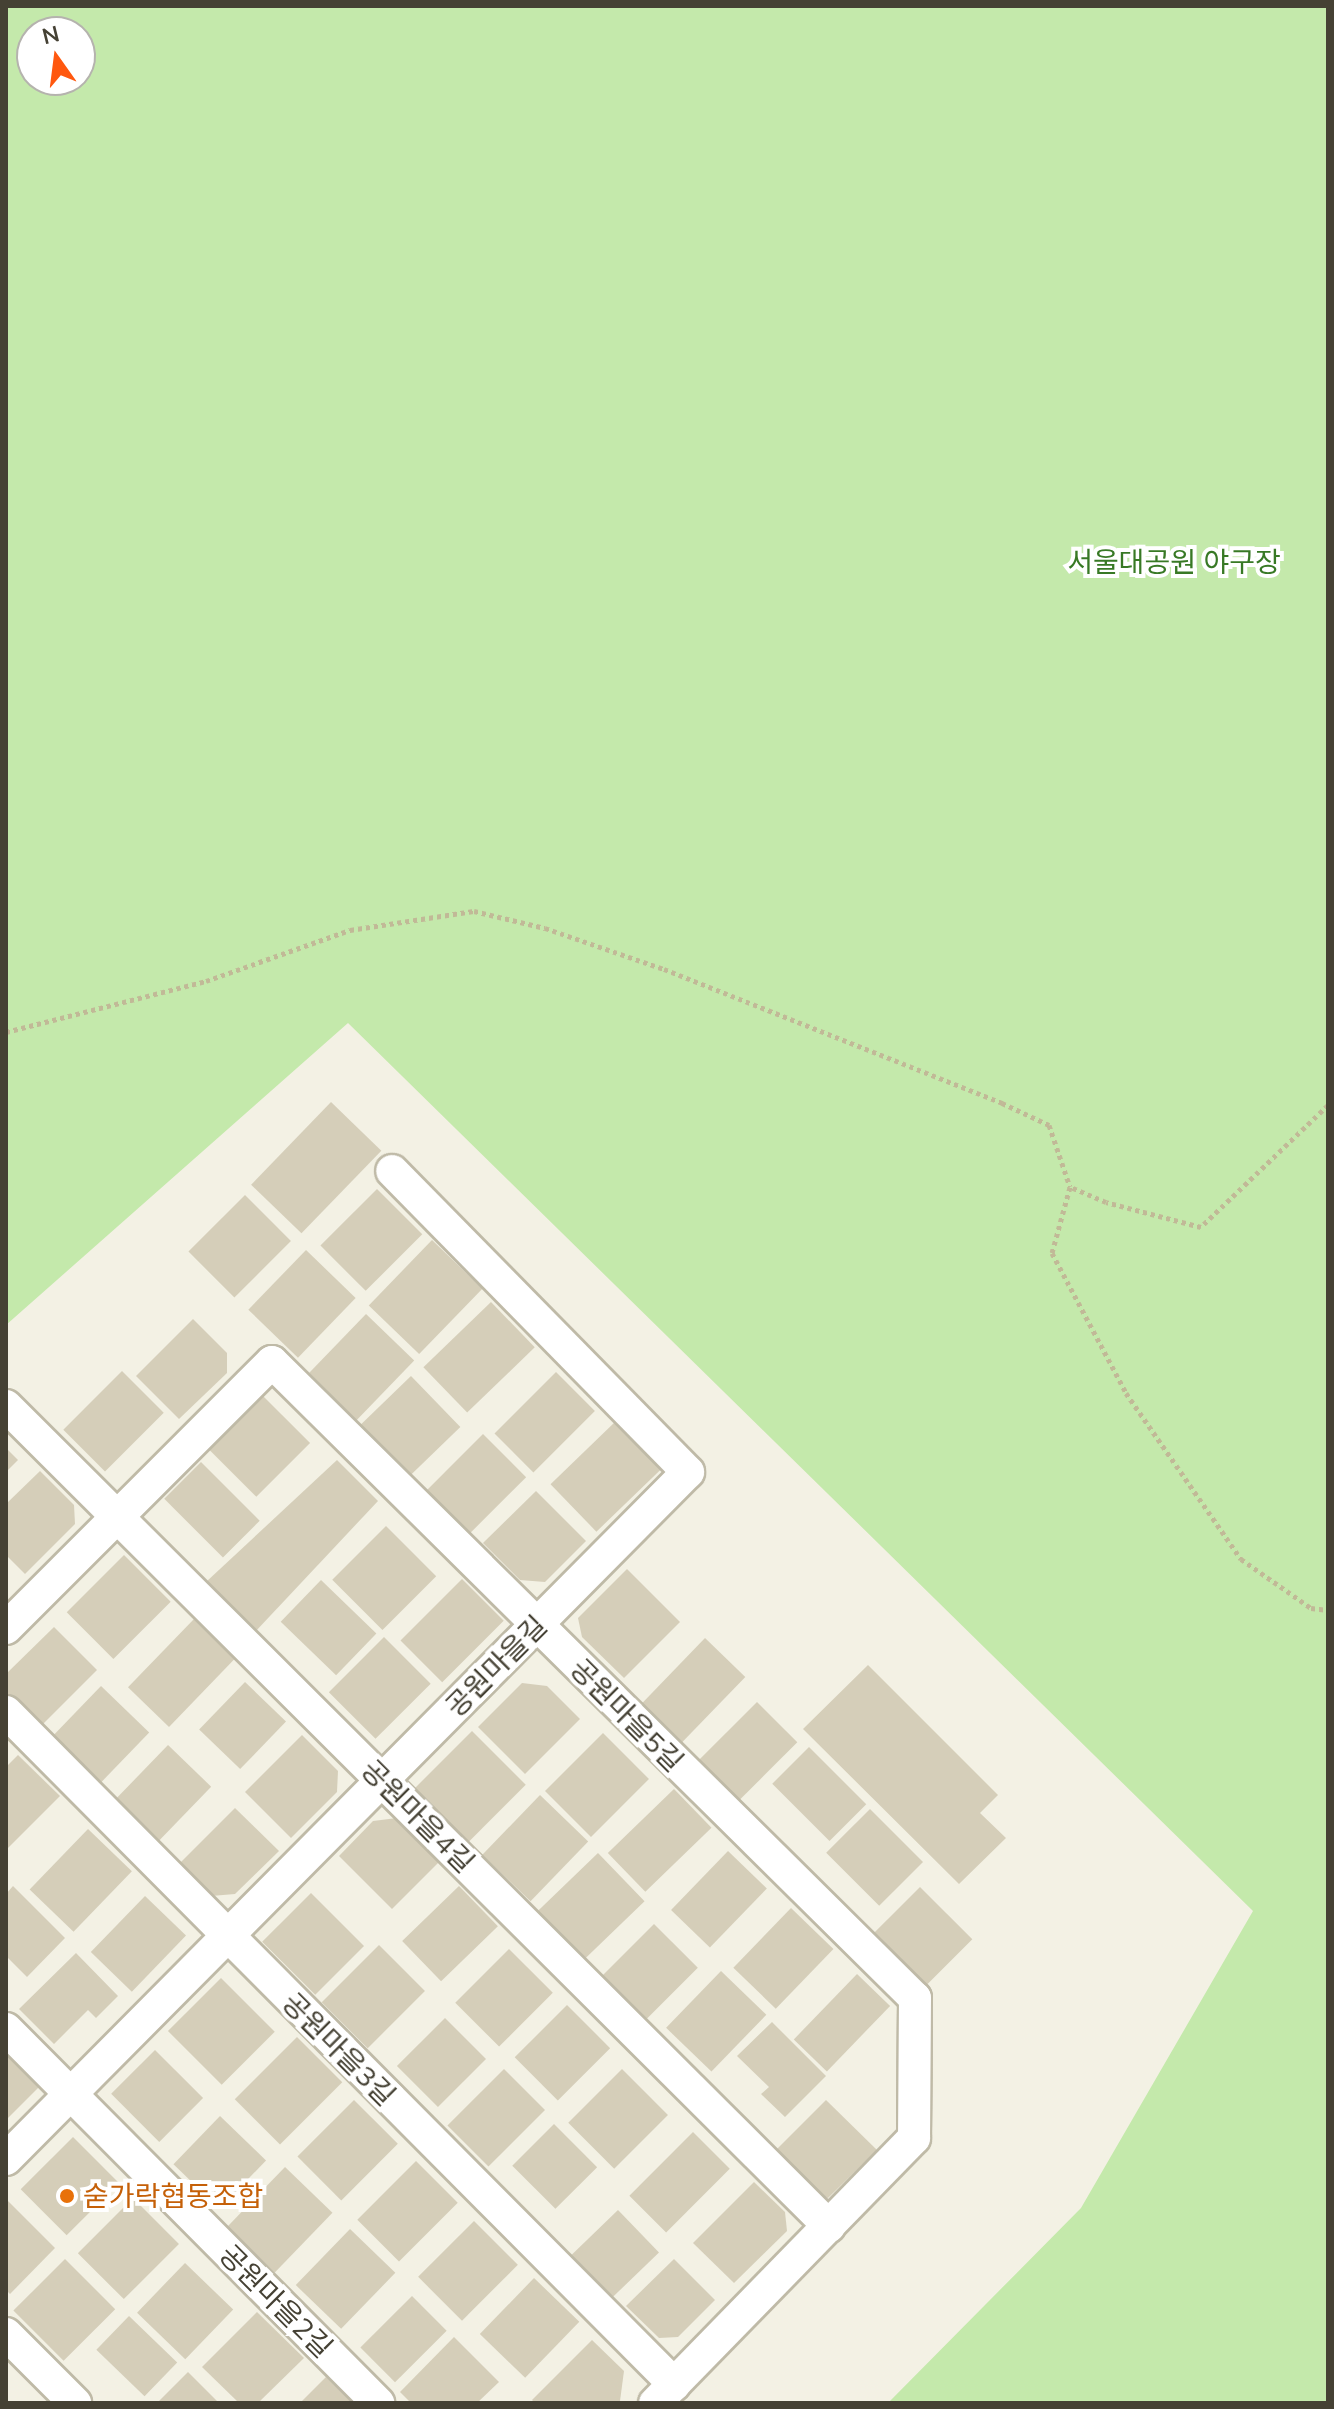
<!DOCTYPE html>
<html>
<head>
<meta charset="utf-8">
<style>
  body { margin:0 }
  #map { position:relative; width:1334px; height:2409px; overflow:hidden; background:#f3f1e4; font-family:Mulish,"Noto Sans KR",sans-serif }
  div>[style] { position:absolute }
  .green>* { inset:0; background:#c4e9ab }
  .building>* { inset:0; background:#d5ceb9; transform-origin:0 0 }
  .path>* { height:5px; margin-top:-2.5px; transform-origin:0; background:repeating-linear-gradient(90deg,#c1b997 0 4px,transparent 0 8px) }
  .roads { filter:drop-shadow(2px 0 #bfbaa7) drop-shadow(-2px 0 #bfbaa7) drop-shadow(0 2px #bfbaa7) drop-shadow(0 -2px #bfbaa7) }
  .street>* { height:32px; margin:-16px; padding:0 16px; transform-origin:16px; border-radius:16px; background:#fff }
  .dots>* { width:22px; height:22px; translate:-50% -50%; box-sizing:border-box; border:4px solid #fff; border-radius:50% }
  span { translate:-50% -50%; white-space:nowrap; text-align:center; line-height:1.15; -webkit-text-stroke:8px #fff; paint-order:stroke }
  .park-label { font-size:28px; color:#387925 }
  .street-label { font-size:28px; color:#454134 }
  .food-label { font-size:28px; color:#c56008 }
  .left { translate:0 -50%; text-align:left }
  .frame { position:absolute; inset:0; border:8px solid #454134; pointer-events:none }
  .north { position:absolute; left:16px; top:16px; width:80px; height:80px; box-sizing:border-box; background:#fff; border:2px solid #b5b3ae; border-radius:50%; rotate:346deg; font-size:22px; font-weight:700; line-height:32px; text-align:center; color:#454134 }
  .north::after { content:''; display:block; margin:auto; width:28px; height:36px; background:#ff580f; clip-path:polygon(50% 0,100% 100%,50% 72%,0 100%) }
</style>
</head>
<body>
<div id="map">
  <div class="green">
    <div style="clip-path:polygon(evenodd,6px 6px,1328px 6px,1328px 2403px,888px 2403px,1081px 2208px,1253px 1911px,348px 1023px,6px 1325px,6px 6px,32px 32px,80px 32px,80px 80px,32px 80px,32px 32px)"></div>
  </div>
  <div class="building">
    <div style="left:331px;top:1102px;width:70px;height:115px;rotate:44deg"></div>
    <div style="left:377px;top:1189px;width:64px;height:80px;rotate:45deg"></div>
    <div style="left:245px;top:1195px;width:65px;height:80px;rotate:45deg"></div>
    <div style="left:432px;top:1240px;width:70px;height:91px;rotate:44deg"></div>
    <div style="left:306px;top:1250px;width:69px;height:83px;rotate:44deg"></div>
    <div style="left:491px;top:1302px;width:63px;height:94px;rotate:46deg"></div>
    <div style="left:366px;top:1314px;width:67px;height:83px;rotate:44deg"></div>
    <div style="clip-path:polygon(193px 1319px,227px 1353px,227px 1373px,179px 1419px,136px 1376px)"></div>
    <div style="left:122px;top:1371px;width:59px;height:83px;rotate:45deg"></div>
    <div style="left:556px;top:1372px;width:55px;height:87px;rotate:45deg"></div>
    <div style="left:411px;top:1376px;width:71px;height:74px;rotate:46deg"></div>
    <div style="left:262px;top:1395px;width:68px;height:76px;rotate:45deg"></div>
    <div style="left:616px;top:1421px;width:66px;height:91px;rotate:46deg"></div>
    <div style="left:483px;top:1434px;width:61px;height:83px;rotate:45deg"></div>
    <div style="clip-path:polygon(6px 1448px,18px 1460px,6px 1472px)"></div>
    <div style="clip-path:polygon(337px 1460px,378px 1501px,255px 1632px,206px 1582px)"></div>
    <div style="left:201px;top:1462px;width:83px;height:52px;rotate:45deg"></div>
    <div style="clip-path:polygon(40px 1471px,74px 1505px,75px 1524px,25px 1574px,6px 1555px,6px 1504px)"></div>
    <div style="clip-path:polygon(536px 1491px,586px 1541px,545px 1582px,520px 1580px,483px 1543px)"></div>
    <div style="left:386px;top:1526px;width:71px;height:76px;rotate:45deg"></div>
    <div style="left:124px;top:1555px;width:66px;height:81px;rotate:45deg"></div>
    <div style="clip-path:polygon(627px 1569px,680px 1622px,624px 1678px,582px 1637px,578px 1618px)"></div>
    <div style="left:462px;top:1579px;width:59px;height:87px;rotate:45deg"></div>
    <div style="left:321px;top:1580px;width:77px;height:58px;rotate:44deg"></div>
    <div style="left:194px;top:1619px;width:57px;height:95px;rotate:44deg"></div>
    <div style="clip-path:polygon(54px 1627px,97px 1670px,41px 1726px,6px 1692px,6px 1674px)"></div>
    <div style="left:384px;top:1637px;width:66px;height:78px;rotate:45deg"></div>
    <div style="left:705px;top:1638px;width:56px;height:93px;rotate:44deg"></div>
    <div style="clip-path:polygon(868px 1665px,998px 1795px,980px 1813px,1006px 1838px,959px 1884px,803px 1729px)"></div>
    <div style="left:245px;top:1682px;width:57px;height:66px;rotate:44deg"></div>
    <div style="clip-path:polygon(522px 1683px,547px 1686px,580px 1719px,525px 1774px,478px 1727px)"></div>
    <div style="left:101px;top:1686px;width:67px;height:76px;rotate:44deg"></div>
    <div style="left:757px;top:1702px;width:57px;height:86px;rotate:45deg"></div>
    <div style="left:472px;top:1731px;width:76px;height:83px;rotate:45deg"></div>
    <div style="left:603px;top:1733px;width:65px;height:82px;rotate:45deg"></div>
    <div style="clip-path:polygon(302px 1735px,338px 1771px,337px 1792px,291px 1838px,245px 1792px)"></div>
    <div style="left:168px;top:1745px;width:60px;height:80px;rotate:44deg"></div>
    <div style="left:809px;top:1747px;width:81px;height:52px;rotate:45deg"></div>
    <div style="clip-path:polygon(18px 1755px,60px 1796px,6px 1850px,6px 1767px)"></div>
    <div style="left:674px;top:1789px;width:54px;height:92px;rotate:46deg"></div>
    <div style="left:540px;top:1795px;width:67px;height:83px;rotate:44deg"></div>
    <div style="clip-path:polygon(235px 1808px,279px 1851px,235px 1894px,211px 1896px,179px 1864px)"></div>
    <div style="left:870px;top:1809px;width:75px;height:62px;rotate:45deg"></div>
    <div style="clip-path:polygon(397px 1818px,440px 1861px,392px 1909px,339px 1856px,373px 1821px)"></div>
    <div style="left:88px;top:1829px;width:61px;height:84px;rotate:44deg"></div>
    <div style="left:728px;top:1851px;width:54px;height:82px;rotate:44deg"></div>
    <div style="left:598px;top:1853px;width:67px;height:84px;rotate:46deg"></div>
    <div style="clip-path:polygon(13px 1886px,65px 1938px,27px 1977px,6px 1956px,6px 1894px)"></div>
    <div style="left:459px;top:1886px;width:56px;height:79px;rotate:46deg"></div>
    <div style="left:920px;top:1887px;width:74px;height:69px;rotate:45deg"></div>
    <div style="left:311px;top:1893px;width:75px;height:69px;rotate:45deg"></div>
    <div style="left:145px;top:1896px;width:57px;height:78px;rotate:44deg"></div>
    <div style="left:791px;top:1908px;width:59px;height:83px;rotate:44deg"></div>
    <div style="left:654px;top:1924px;width:62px;height:76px;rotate:45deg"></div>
    <div style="left:379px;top:1945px;width:65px;height:81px;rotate:45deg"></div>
    <div style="left:509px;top:1949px;width:62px;height:76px;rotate:45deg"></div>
    <div style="clip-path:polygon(76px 1953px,118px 1996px,96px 2018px,88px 2010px,54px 2044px,19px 2009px)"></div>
    <div style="left:721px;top:1971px;width:63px;height:79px;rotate:44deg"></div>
    <div style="left:857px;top:1974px;width:46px;height:91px;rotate:44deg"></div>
    <div style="left:221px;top:1978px;width:76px;height:75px;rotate:45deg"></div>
    <div style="left:567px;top:2005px;width:61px;height:74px;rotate:45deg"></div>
    <div style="left:445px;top:2018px;width:58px;height:68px;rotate:45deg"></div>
    <div style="clip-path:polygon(772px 2022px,826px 2076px,785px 2117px,761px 2094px,769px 2087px,737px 2056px)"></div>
    <div style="left:297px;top:2037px;width:64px;height:88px;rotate:45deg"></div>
    <div style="left:155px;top:2050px;width:68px;height:62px;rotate:45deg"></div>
    <div style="clip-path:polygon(6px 2052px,40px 2086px,6px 2120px)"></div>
    <div style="left:504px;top:2069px;width:58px;height:80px;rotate:45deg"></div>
    <div style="left:622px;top:2069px;width:65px;height:76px;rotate:45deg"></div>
    <div style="left:354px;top:2100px;width:62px;height:80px;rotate:45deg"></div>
    <div style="clip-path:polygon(826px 2100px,877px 2150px,828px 2198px,809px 2195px,770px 2156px)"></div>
    <div style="left:220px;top:2116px;width:64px;height:67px;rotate:44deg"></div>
    <div style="left:554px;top:2124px;width:61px;height:59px;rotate:45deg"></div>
    <div style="left:693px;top:2132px;width:52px;height:90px;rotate:45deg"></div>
    <div style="left:73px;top:2137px;width:65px;height:74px;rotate:45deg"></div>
    <div style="left:416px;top:2161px;width:59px;height:83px;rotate:45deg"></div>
    <div style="left:285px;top:2167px;width:66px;height:83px;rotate:44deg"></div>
    <div style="clip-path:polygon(754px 2182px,785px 2212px,787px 2231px,734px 2283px,693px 2243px)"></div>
    <div style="left:133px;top:2198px;width:65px;height:78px;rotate:45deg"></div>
    <div style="clip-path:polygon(6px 2199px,55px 2248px,10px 2294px,6px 2290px)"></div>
    <div style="left:618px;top:2210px;width:59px;height:69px;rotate:46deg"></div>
    <div style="left:474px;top:2221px;width:62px;height:79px;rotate:45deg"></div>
    <div style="left:350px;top:2229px;width:63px;height:78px;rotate:44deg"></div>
    <div style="left:65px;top:2259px;width:71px;height:73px;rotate:45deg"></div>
    <div style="clip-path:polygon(674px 2259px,715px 2300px,678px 2337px,659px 2338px,626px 2306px)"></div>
    <div style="left:185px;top:2263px;width:67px;height:69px;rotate:44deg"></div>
    <div style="left:534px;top:2278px;width:63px;height:78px;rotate:44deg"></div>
    <div style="left:412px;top:2296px;width:49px;height:73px;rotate:45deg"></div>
    <div style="clip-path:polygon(257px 2312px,304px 2358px,258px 2403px,239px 2403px,202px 2367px)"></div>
    <div style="left:129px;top:2316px;width:67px;height:47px;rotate:44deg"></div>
    <div style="clip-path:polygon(454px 2337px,499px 2382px,477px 2403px,411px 2403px,400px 2392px)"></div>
    <div style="clip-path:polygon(592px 2340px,624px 2371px,620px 2401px,535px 2403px,532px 2400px)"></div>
    <div style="clip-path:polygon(188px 2372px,219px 2403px,157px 2403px)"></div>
    <div style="clip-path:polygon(326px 2377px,353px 2403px,300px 2403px)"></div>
  </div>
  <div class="path">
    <div style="left:6px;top:1032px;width:206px;rotate:-14.3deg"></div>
    <div style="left:206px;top:981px;width:153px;rotate:-19.5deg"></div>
    <div style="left:350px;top:930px;width:125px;rotate:-8.7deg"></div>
    <div style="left:474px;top:911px;width:73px;rotate:13.5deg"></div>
    <div style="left:545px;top:928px;width:126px;rotate:19deg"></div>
    <div style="left:664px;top:969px;width:364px;rotate:21.6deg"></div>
    <div style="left:1002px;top:1103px;width:52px;rotate:25.1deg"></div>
    <div style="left:1049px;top:1125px;width:65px;rotate:71.3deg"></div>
    <div style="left:1328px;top:1105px;width:176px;rotate:136.2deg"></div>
    <div style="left:1201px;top:1227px;width:98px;rotate:-165.3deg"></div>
    <div style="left:1106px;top:1202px;width:39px;rotate:-157deg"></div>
    <div style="left:1070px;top:1187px;width:68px;rotate:105.3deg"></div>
    <div style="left:1052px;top:1253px;width:158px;rotate:62.1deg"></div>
    <div style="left:1126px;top:1393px;width:202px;rotate:55.3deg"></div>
    <div style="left:1241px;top:1559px;width:85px;rotate:35deg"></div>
    <div style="left:1311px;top:1608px;width:17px;rotate:7deg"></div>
  </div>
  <div class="roads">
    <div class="street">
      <div style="left:6px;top:1406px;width:1162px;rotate:44.9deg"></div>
      <div style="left:6px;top:1628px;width:376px;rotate:-45deg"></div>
      <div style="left:272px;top:1362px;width:904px;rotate:44.69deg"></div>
      <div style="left:915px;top:1998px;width:140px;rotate:90.4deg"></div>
      <div style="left:914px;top:2138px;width:371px;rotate:134.3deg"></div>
      <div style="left:6px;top:1712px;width:948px;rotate:45.17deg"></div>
      <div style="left:6px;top:2029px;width:528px;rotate:45.15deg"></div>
      <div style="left:6px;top:2159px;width:968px;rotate:-45.21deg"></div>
      <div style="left:688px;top:1472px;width:422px;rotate:-134.5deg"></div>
      <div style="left:6px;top:2334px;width:98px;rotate:45deg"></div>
    </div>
  </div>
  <div class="dots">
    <div style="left:67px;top:2196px;background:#e8710a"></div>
  </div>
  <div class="park-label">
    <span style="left:1174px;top:562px">서울대공원 야구장</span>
  </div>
  <div class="street-label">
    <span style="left:496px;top:1666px;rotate:-45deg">공원마을길</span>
    <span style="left:627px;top:1715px;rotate:45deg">공원마을5길</span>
    <span style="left:418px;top:1816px;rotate:45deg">공원마을4길</span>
    <span style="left:339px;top:2049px;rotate:45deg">공원마을3길</span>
    <span style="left:276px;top:2301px;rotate:45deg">공원마을2길</span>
  </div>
  <div class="food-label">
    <span class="left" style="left:83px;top:2196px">숟가락협동조합</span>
  </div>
  <div class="frame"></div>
  <div class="north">N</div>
</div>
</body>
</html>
